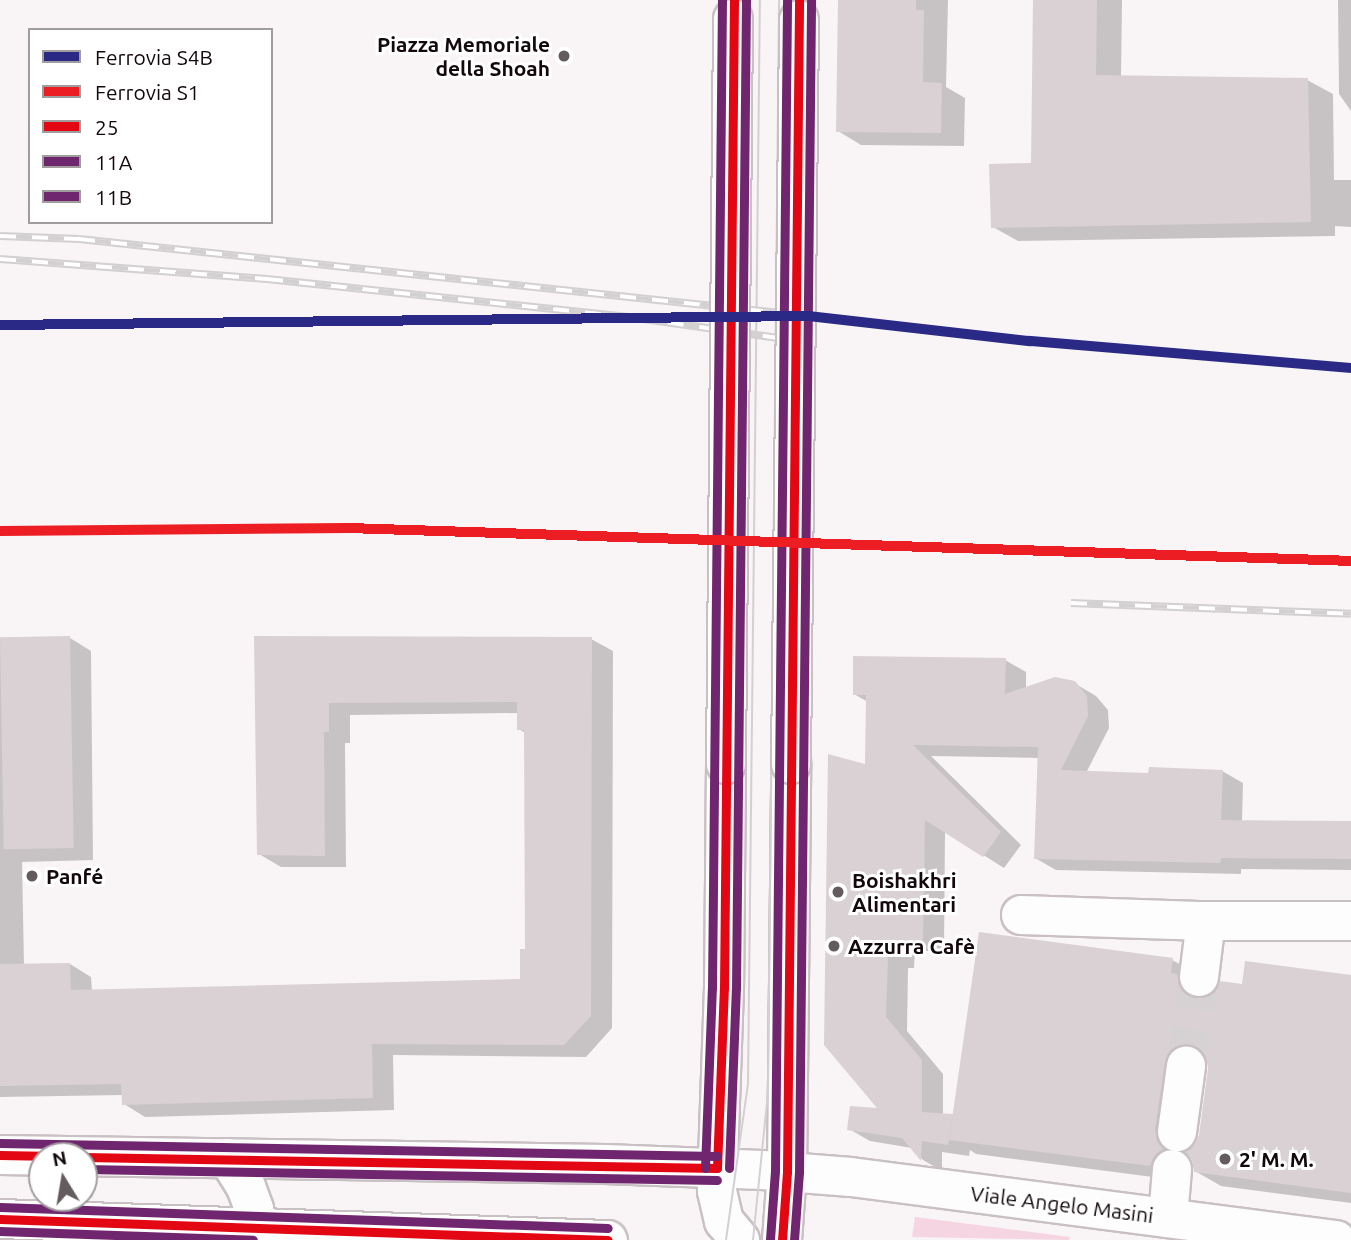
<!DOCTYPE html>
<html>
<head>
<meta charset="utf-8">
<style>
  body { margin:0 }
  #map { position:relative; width:1351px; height:1240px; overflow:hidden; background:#f9f4f6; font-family:Ubuntu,sans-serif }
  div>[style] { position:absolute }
  .green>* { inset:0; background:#f5d5e1 }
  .shadow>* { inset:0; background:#0003 }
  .building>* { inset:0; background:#dad1d4; transform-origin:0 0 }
  .minor-tunnel>* { height:38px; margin-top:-19px; transform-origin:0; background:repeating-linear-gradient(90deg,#d6d1d3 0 38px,transparent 0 57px) }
  .roads { filter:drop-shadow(2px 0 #c9c0c3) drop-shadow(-2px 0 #c9c0c3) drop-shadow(0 2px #c9c0c3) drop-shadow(0 -2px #c9c0c3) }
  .minor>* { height:38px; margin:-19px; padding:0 19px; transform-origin:19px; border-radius:19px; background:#fefdfe }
  .major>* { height:38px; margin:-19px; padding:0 19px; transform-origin:19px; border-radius:19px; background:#fefdfe }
  .tram>* { height:2px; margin:-1px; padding:0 1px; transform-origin:1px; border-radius:1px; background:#d3d0d1 }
  .rail>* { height:8px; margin-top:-4px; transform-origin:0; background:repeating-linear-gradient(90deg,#fff 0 16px,#d3d0d1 0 32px); box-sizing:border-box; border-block:2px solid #d3d0d1 }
  .bridges { filter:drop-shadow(2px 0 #c9c0c3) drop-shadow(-2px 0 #c9c0c3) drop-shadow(0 2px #c9c0c3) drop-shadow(0 -2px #c9c0c3) }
  .major-bridge>* { height:38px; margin:-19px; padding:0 19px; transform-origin:19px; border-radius:19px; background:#fefdfe }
  .bus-1>* { height:9px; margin:-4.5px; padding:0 4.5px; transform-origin:4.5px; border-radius:4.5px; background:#e30613 }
  .bus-2>* { height:9px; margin:-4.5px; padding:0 4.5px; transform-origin:4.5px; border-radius:4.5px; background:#70266f }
  .bus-3>* { height:9px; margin:-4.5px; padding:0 4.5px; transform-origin:4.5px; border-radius:4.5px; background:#70266f }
  .rail-1>* { height:10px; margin:-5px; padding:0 5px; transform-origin:5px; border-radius:5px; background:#2a2a86 }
  .rail-2>* { height:10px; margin:-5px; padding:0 5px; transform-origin:5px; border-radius:5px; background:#ed1d24 }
  .dots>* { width:19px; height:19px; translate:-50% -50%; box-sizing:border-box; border:4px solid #fff; border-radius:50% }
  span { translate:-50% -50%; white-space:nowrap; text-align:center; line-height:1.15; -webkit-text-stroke:6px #fff; paint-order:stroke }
  .poi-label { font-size:21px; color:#13080c; font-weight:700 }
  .right { translate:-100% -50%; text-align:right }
  .left { translate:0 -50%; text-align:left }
  .street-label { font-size:21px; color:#13080c }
  .legend { position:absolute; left:28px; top:28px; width:245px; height:196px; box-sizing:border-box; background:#fff; border:2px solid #a19c9e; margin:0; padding:9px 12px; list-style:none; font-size:21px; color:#13080c }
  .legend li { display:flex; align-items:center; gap:14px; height:35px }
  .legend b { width:35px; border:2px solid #a19c9e }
  .north { position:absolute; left:28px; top:1142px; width:70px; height:70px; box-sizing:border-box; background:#fff; border:2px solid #a19c9e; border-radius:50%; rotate:349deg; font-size:19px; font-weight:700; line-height:28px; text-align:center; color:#13080c }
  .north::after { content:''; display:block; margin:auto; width:24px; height:32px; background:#645b5e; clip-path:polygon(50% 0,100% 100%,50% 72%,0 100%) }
</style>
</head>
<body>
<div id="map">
  <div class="green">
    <div style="clip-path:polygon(915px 1217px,1070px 1237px,1069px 1240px,912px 1237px)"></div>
  </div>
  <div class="shadow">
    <div style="clip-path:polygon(839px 0,948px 0,946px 87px,965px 98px,964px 146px,861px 145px,838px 131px)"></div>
    <div style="clip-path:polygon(1035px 0,1122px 0,1121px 77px,1307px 80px,1333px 94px,1334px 180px,1351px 180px,1351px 227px,1335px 226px,1335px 236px,1018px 241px,993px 227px,1033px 165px)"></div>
    <div style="clip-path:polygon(1338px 0,1351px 0,1351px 111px,1339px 94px)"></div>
    <div style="clip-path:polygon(70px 638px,91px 651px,93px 860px,22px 862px,24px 965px,70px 964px,91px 977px,92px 991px,522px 981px,527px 951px,525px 733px,519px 729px,519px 713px,350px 715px,350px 743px,345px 743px,346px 867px,281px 867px,259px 854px,256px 638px,591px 639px,613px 651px,612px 1028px,586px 1057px,393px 1055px,394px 1110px,145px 1117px,124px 1104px,123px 1095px,0 1097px,0 639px)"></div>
    <div style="clip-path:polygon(1005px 660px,1026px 672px,1026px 689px,1074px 683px,1096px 696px,1108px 710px,1109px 728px,1086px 773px,1150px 775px,1222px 771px,1243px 783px,1242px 822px,1351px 822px,1351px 870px,1241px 869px,1241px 874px,1056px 870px,1035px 858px,1039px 758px,931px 756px,1021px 845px,1004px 868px,945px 831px,944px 951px,915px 951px,914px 968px,908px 968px,907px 1031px,943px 1074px,943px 1115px,952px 1116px,1172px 960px,1198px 974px,1203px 999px,1244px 986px,1351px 977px,1351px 1203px,1221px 1186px,1195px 1171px,1196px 1146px,1200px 1135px,1209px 1068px,1208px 1059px,1203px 1060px,1180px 1145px,1182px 1157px,1176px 1180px,976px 1154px,970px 1150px,969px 1156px,942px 1152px,942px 1171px,923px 1160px,912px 1148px,870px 1141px,849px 1129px,881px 1110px,867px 766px,868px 702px,854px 694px)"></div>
  </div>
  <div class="building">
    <div style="clip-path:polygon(838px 0,916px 0,916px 10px,924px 10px,923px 82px,942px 83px,941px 133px,836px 132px)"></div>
    <div style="clip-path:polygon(1033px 0,1097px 0,1096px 75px,1308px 78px,1311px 222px,991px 228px,989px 164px,1031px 163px)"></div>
    <div style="left:70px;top:636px;width:212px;height:70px;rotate:89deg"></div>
    <div style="clip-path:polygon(254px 636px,592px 637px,591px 1016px,564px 1045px,372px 1044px,373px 1098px,122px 1105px,121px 1084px,0 1086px,0 964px,70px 963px,71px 990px,520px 979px,520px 949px,525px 949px,524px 730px,517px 730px,517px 702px,329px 703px,329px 732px,324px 732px,325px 856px,257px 855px)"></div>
    <div style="clip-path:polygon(853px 656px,1006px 658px,1005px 694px,1055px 677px,1075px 681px,1087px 696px,1088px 716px,1061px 770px,1148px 773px,1149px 767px,1223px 770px,1221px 820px,1351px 821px,1351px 859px,1221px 858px,1220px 863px,1034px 859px,1038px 747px,913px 745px,1001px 832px,983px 857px,925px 820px,923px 940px,894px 940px,893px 957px,888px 956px,886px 1017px,922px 1060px,922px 1112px,953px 1114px,948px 1145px,922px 1141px,921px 1161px,902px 1138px,847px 1130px,850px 1106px,877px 1108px,824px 1045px,828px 754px,865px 764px,866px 695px,853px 695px)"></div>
    <div style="clip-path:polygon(979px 932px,1173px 958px,1171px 973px,1177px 974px,1179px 985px,1185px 994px,1197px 999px,1208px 997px,1216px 991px,1220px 981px,1242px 984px,1245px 961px,1351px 975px,1351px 1193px,1194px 1172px,1192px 1160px,1185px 1152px,1195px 1145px,1199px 1135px,1208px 1068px,1206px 1057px,1200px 1049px,1190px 1045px,1177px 1046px,1169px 1052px,1165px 1062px,1155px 1130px,1157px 1141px,1163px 1149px,1154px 1156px,1150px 1166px,949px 1140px)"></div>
  </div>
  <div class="minor-tunnel">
    <div style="left:1186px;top:1066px;width:90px;rotate:-81.7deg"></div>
  </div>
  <div class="roads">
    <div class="minor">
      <div style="left:1021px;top:915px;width:185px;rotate:1.9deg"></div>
      <div style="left:1206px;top:921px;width:145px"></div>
      <div style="left:1199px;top:977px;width:56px;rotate:-82.9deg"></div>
      <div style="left:1177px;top:1132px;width:67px;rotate:-82.2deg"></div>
      <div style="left:228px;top:1158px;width:34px;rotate:58deg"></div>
      <div style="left:246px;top:1187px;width:23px;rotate:70deg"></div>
      <div style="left:254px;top:1209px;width:31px;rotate:83deg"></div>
      <div style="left:1168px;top:1218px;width:49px;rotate:-85.3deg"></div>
    </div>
    <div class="major">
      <div style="left:726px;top:764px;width:224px;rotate:90.5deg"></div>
      <div style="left:724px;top:988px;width:203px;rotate:92deg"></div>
      <div style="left:717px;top:1191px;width:31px;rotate:77deg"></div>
      <div style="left:724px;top:1221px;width:25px;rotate:50deg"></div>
      <div style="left:0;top:1155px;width:605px;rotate:0.85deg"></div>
      <div style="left:605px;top:1164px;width:157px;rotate:2.2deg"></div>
      <div style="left:762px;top:1170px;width:89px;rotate:4.5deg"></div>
      <div style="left:851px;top:1177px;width:489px;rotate:7.4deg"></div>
      <div style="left:0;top:1219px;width:608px;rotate:1.98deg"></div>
      <div style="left:782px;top:1240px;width:68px;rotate:-85.8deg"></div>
      <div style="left:787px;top:1172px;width:408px;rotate:-89.4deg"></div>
    </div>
  </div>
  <div class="tram">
    <div style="left:726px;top:1240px;width:159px;rotate:-82deg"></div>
    <div style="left:748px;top:1083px;width:1083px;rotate:-89.37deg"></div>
    <div style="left:753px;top:1240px;width:148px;rotate:-84.2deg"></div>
    <div style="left:768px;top:1093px;width:1093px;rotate:-89.42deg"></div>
  </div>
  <div class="rail">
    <div style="left:0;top:236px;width:79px;rotate:2.2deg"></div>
    <div style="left:79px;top:239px;width:734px;rotate:6.02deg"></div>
    <div style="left:0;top:259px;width:268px;rotate:4.3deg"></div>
    <div style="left:267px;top:279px;width:371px;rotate:6deg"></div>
    <div style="left:636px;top:318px;width:165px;rotate:8deg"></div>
    <div style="left:1071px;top:603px;width:280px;rotate:2.2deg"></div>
  </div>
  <div class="bridges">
    <div class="major-bridge">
      <div style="left:726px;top:764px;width:745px;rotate:-89.46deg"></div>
      <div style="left:791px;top:764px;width:744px;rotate:-89.38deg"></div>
    </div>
  </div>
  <div class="bus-1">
    <div style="left:0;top:1155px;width:55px;rotate:1deg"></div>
    <div style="left:84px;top:1157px;width:633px;rotate:1deg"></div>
    <div style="left:717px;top:1168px;width:180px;rotate:-87.8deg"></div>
    <div style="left:724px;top:988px;width:988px;rotate:-89.42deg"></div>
    <div style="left:0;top:1219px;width:608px;rotate:1.98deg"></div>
    <div style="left:782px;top:1240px;width:68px;rotate:-85.8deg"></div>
    <div style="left:787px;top:1172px;width:1172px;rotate:-89.41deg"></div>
  </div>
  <div class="bus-2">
    <div style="left:729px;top:1168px;width:180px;rotate:-87.8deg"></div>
    <div style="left:736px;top:988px;width:988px;rotate:-89.42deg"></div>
    <div style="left:84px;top:1169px;width:633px;rotate:1deg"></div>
    <div style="left:0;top:1231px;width:253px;rotate:2deg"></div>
    <div style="left:794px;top:1240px;width:68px;rotate:-85.8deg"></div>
    <div style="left:799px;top:1172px;width:1172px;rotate:-89.41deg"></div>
  </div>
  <div class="bus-3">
    <div style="left:0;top:1143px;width:717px;rotate:1.04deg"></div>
    <div style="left:705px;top:1168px;width:180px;rotate:-87.8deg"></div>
    <div style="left:712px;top:988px;width:988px;rotate:-89.42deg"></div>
    <div style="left:0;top:1207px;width:608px;rotate:1.98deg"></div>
    <div style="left:770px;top:1239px;width:68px;rotate:-85.8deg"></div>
    <div style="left:775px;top:1171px;width:1171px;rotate:-89.41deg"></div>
  </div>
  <div class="rail-1">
    <div style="left:0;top:325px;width:809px;rotate:-0.64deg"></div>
    <div style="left:809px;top:316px;width:222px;rotate:6.5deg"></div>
    <div style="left:1030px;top:341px;width:322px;rotate:4.8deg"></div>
  </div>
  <div class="rail-2">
    <div style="left:0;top:531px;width:348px;rotate:-0.5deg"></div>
    <div style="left:348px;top:528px;width:1004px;rotate:1.88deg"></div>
  </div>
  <div class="dots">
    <div style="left:564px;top:56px;background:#645b5e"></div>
    <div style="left:32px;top:876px;background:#645b5e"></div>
    <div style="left:838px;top:892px;background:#645b5e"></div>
    <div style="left:834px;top:946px;background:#645b5e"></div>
    <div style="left:1225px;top:1159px;background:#645b5e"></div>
  </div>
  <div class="poi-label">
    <span class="right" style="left:550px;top:56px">Piazza Memoriale<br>della Shoah</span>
    <span class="left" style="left:46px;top:876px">Panfé</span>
    <span class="left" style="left:852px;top:892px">Boishakhri<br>Alimentari</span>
    <span class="left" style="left:848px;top:946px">Azzurra Cafè</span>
    <span class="left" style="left:1239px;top:1159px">2' M. M.</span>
  </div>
  <div class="street-label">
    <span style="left:1062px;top:1204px;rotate:7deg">Viale Angelo Masini</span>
  </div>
  <ul class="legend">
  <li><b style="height:9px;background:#2a2a86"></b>Ferrovia S4B</li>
  <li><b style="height:9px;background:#ed1d24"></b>Ferrovia S1</li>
  <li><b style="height:9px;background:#e30613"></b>25</li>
  <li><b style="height:9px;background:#70266f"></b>11A</li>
  <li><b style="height:9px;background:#70266f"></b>11B</li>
  </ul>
  <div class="north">N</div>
</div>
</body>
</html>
